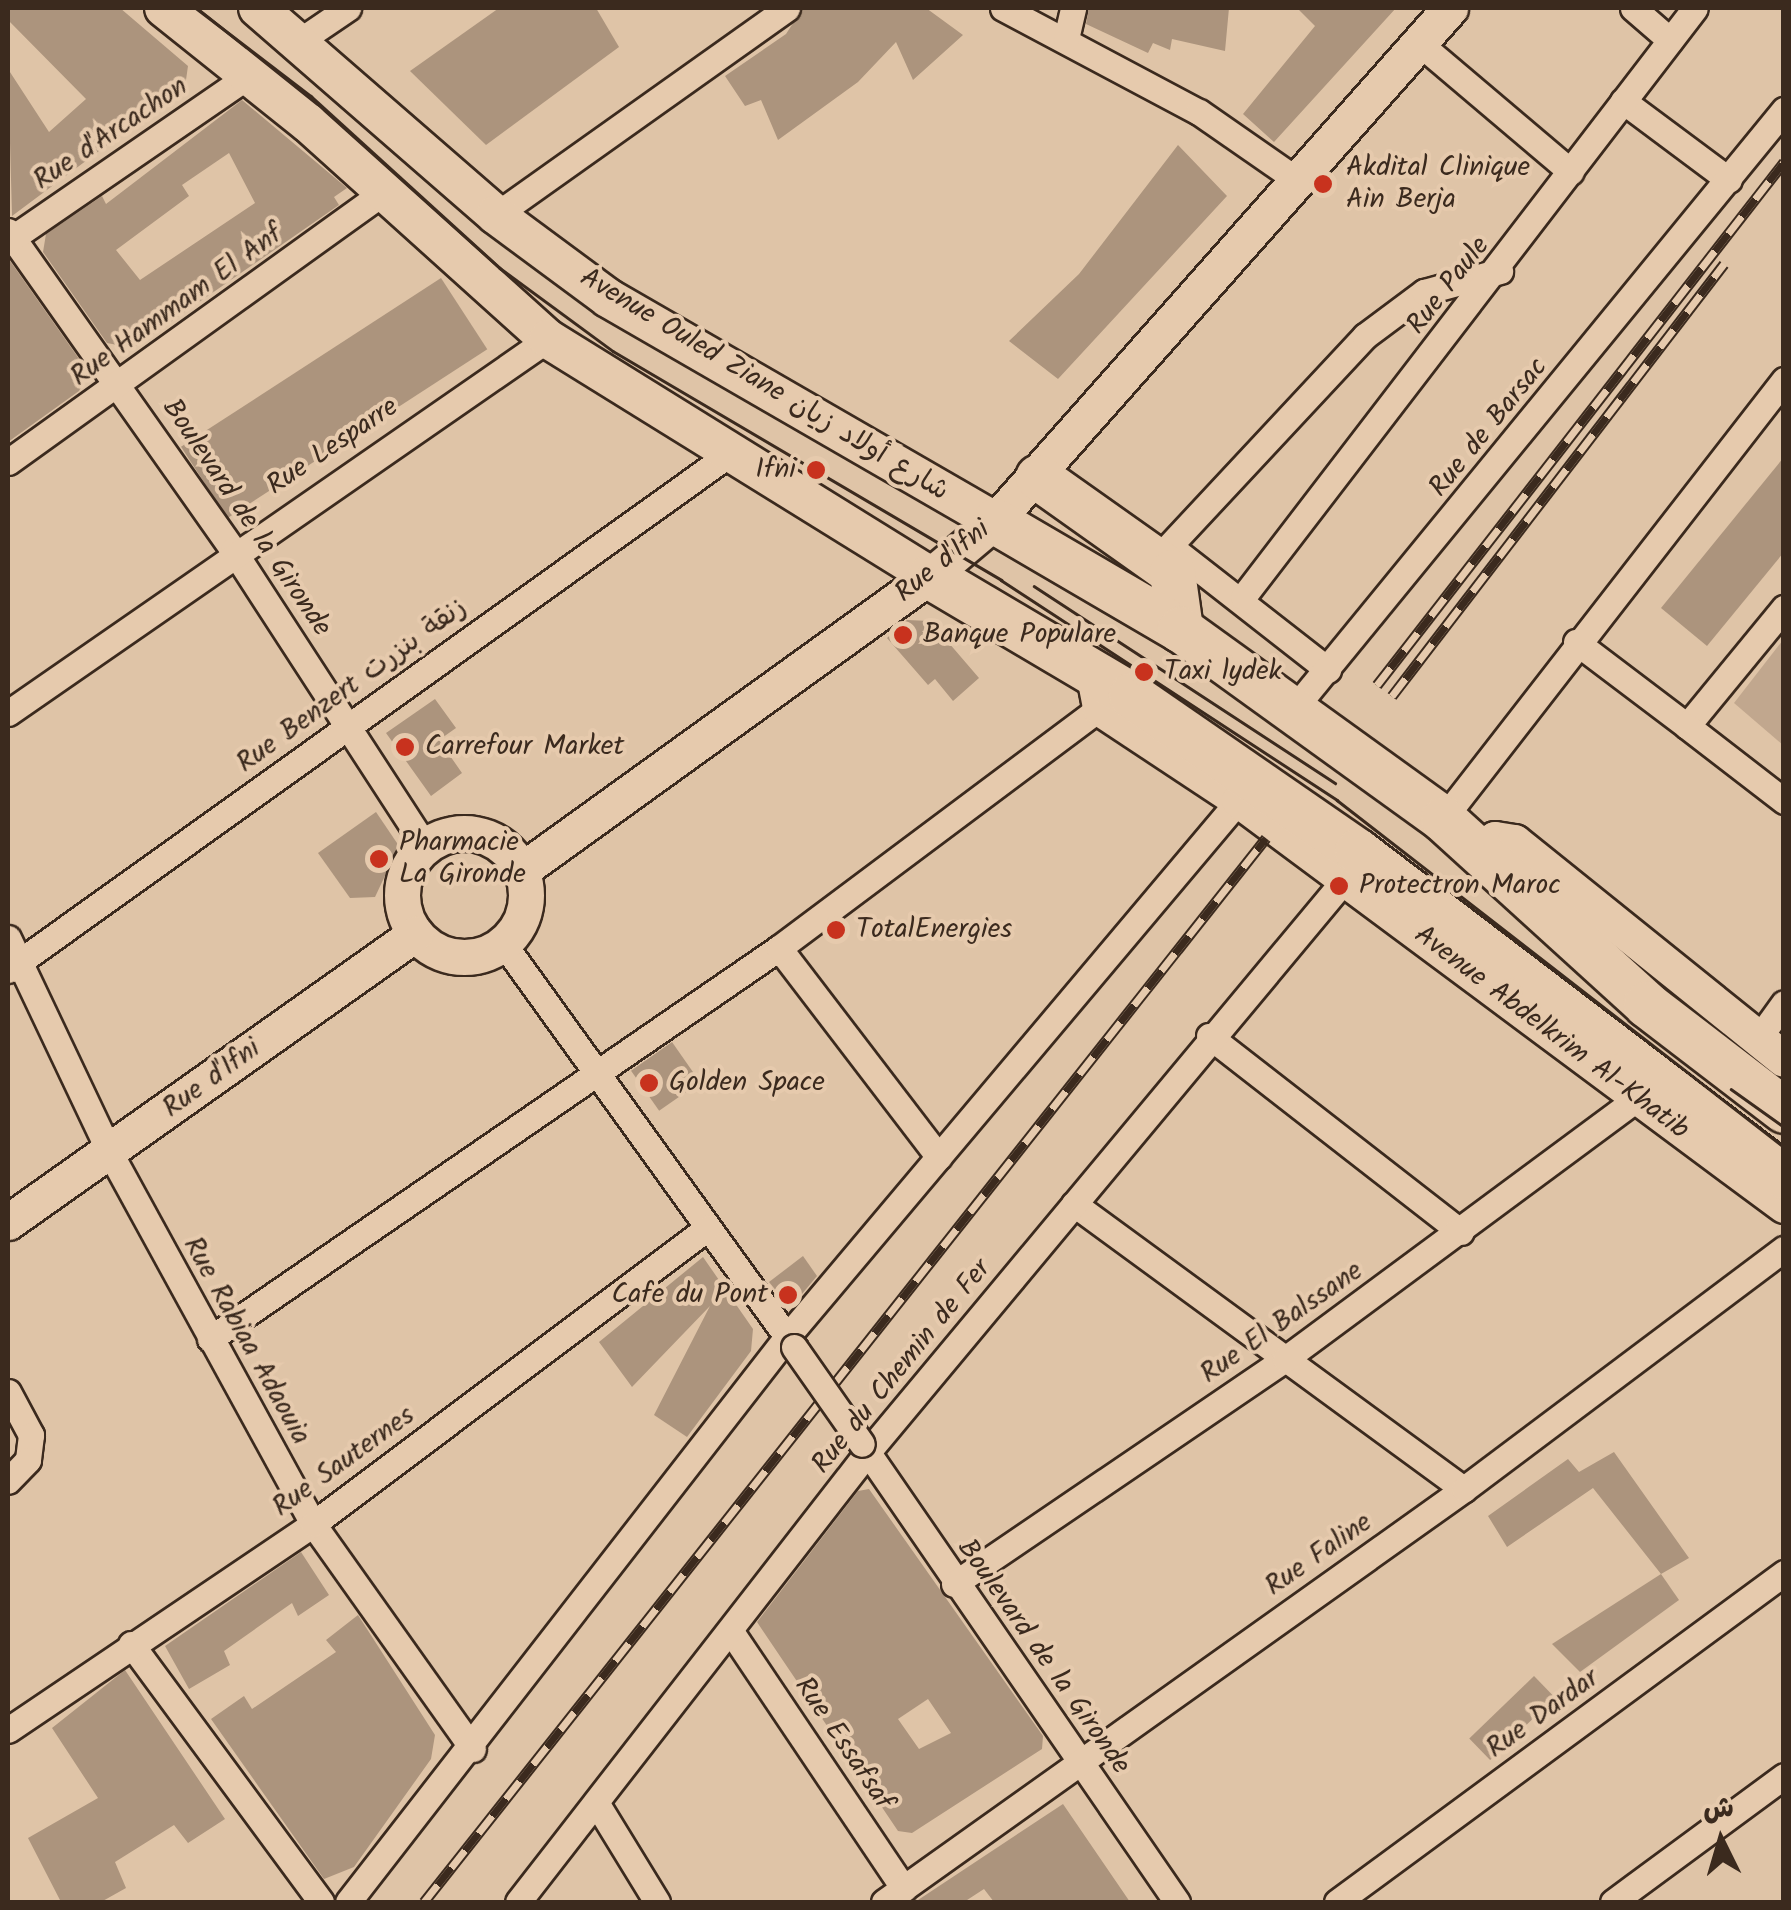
<!DOCTYPE html>
<html>
<head>
<meta charset="utf-8">
<style>
  body { margin:0 }
  #map { position:relative; width:1791px; height:1910px; overflow:hidden; background:#dfc4a7; font-family:Kalam,"Playpen Sans Arabic",sans-serif }
  div>[style] { position:absolute }
  .green>* { inset:0; background:#c1a78e }
  .building>* { inset:0; background:#ac947d; transform-origin:0 0 }
  .roads { filter:drop-shadow(2px 0 #3b2a1e) drop-shadow(-2px 0 #3b2a1e) drop-shadow(0 2px #3b2a1e) drop-shadow(0 -2px #3b2a1e) }
  .street>* { height:25px; margin:-12.5px; padding:0 12.5px; transform-origin:12.5px; border-radius:12.5px; background:#e6caad }
  .secondary>* { height:35px; margin:-17.5px; padding:0 17.5px; transform-origin:17.5px; border-radius:17.5px; background:#e6caad }
  .secondary>.ring { margin:-17.5px; padding:0; box-sizing:content-box; background:none; border:35px solid #e6caad; border-radius:50% }
  .primary>* { height:38px; margin:-19px; padding:0 19px; transform-origin:19px; border-radius:19px; background:#e6caad }
  .highway>* { height:45px; margin:-22.5px; padding:0 22.5px; transform-origin:22.5px; border-radius:22.5px; background:#e6caad }
  .tram>* { height:2.5px; margin:-1.25px; padding:0 1.25px; transform-origin:1.25px; border-radius:1.25px; background:#3b2a1e }
  .rail>* { height:11px; margin-top:-5.5px; transform-origin:0; background:repeating-linear-gradient(90deg,#e6caad 0 22px,#3b2a1e 0 44px); box-sizing:border-box; border-block:2px solid #3b2a1e }
  .bridges { filter:drop-shadow(2px 0 #3b2a1e) drop-shadow(-2px 0 #3b2a1e) drop-shadow(0 2px #3b2a1e) drop-shadow(0 -2px #3b2a1e) }
  .street-bridge>* { height:25px; margin:-12.5px; padding:0 12.5px; transform-origin:12.5px; border-radius:12.5px; background:#e6caad }
  .dots>* { width:28px; height:28px; translate:-50% -50%; box-sizing:border-box; border:5px solid #e6caad; border-radius:50% }
  span { translate:-50% -50%; white-space:nowrap; text-align:center; line-height:1.15; -webkit-text-stroke:8px #e6caad; paint-order:stroke }
  .street-label { font-size:28px; color:#3b2a1e }
  .poi-label { font-size:28px; color:#3b2a1e }
  .left { translate:0 -50%; text-align:left }
  .right { translate:-100% -50%; text-align:right }
  .frame { position:absolute; inset:0; border:10px solid #3b2a1e; pointer-events:none }
  .north { position:absolute; left:1671px; top:1790px; width:100px; height:100px; -webkit-text-stroke:8px #e6caad; paint-order:stroke; rotate:355deg; font-size:28px; font-weight:700; line-height:40px; text-align:center; color:#3b2a1e }
  .north::after { content:''; display:block; margin:auto; width:35px; height:45px; background:#3b2a1e; clip-path:polygon(50% 0,100% 100%,50% 72%,0 100%) }
</style>
</head>
<body>
<div id="map">
  <div class="green">
    <div style="clip-path:polygon(1783px 640px,1783px 745px,1734px 703px)"></div>
  </div>
  <div class="building">
    <div style="clip-path:polygon(8px 8px,120px 8px,188px 66px,185px 87px,12px 216px,8px 69px,49px 132px,86px 99px,8px 20px)"></div>
    <div style="clip-path:polygon(499px 8px,596px 8px,619px 47px,486px 145px,410px 71px)"></div>
    <div style="clip-path:polygon(803px 8px,926px 8px,963px 35px,913px 80px,896px 42px,858px 82px,778px 140px,761px 100px,745px 106px,725px 76px,786px 34px)"></div>
    <div style="clip-path:polygon(1089px 8px,1229px 8px,1225px 51px,1172px 39px,1170px 50px,1153px 43px,1148px 53px,1086px 24px)"></div>
    <div style="clip-path:polygon(1297px 8px,1396px 8px,1274px 142px,1243px 114px,1315px 26px)"></div>
    <div style="clip-path:polygon(evenodd,242px 100px,347px 188px,334px 197px,339px 205px,133px 348px,107px 343px,43px 252px,46px 234px,102px 196px,106px 204px,242px 100px,229px 153px,255px 203px,140px 280px,116px 250px,189px 196px,182px 185px,229px 153px)"></div>
    <div style="clip-path:polygon(1178px 145px,1227px 196px,1058px 379px,1009px 341px,1079px 274px)"></div>
    <div style="clip-path:polygon(8px 258px,89px 373px,79px 391px,8px 442px)"></div>
    <div style="left:441px;top:278px;width:85px;height:310px;rotate:57deg"></div>
    <div style="clip-path:polygon(1784px 457px,1784px 552px,1707px 646px,1661px 608px)"></div>
    <div style="clip-path:polygon(907px 620px,930px 621px,979px 678px,953px 701px,935px 679px,928px 685px,887px 638px)"></div>
    <div style="clip-path:polygon(435px 699px,456px 728px,439px 740px,462px 773px,431px 796px,386px 733px)"></div>
    <div style="clip-path:polygon(376px 812px,399px 846px,375px 897px,350px 898px,318px 853px)"></div>
    <div style="left:672px;top:1042px;width:49px;height:50px;rotate:55deg"></div>
    <div style="clip-path:polygon(803px 1256px,817px 1276px,797px 1300px,782px 1298px,769px 1282px)"></div>
    <div style="clip-path:polygon(703px 1257px,753px 1329px,751px 1351px,687px 1437px,654px 1415px,710px 1306px,632px 1387px,599px 1342px)"></div>
    <div style="clip-path:polygon(1614px 1452px,1689px 1558px,1661px 1574px,1593px 1488px,1507px 1547px,1488px 1516px,1568px 1459px,1579px 1472px)"></div>
    <div style="clip-path:polygon(evenodd,869px 1489px,1043px 1736px,1042px 1749px,912px 1833px,898px 1831px,757px 1622px,858px 1491px,869px 1489px,928px 1699px,951px 1733px,919px 1749px,898px 1719px,928px 1699px)"></div>
    <div style="clip-path:polygon(301px 1552px,329px 1595px,298px 1616px,292px 1603px,224px 1651px,230px 1665px,189px 1689px,165px 1646px)"></div>
    <div style="clip-path:polygon(1661px 1574px,1679px 1600px,1580px 1672px,1552px 1644px)"></div>
    <div style="clip-path:polygon(358px 1615px,435px 1735px,431px 1759px,354px 1867px,324px 1879px,211px 1719px,244px 1696px,252px 1709px,336px 1652px,326px 1640px)"></div>
    <div style="clip-path:polygon(125px 1670px,225px 1819px,188px 1843px,174px 1825px,115px 1862px,126px 1888px,101px 1902px,61px 1902px,28px 1838px,98px 1798px,52px 1728px)"></div>
    <div style="left:1534px;top:1676px;width:30px;height:90px;rotate:46deg"></div>
    <div style="clip-path:polygon(1063px 1804px,1130px 1902px,994px 1902px,984px 1889px,964px 1902px,915px 1902px)"></div>
  </div>
  <div class="roads">
    <div class="street">
      <div style="left:1003px;top:8px;width:222px;rotate:28deg"></div>
      <div style="left:1199px;top:112px;width:119px;rotate:34.8deg"></div>
      <div style="left:1633px;top:8px;width:49px;rotate:40.9deg"></div>
      <div style="left:1066px;top:39px;width:32px;rotate:-77deg"></div>
      <div style="left:301px;top:40px;width:57px;rotate:-34.2deg"></div>
      <div style="left:1419px;top:43px;width:199px;rotate:40.3deg"></div>
      <div style="left:1623px;top:101px;width:132px;rotate:36.7deg"></div>
      <div style="left:496px;top:215px;width:357px;rotate:-35.4deg"></div>
      <div style="left:8px;top:231px;width:390px;rotate:54.8deg"></div>
      <div style="left:233px;top:550px;width:353px;rotate:57deg"></div>
      <div style="left:8px;top:241px;width:291px;rotate:-34.5deg"></div>
      <div style="left:8px;top:462px;width:458px;rotate:-35.7deg"></div>
      <div style="left:1172px;top:548px;width:198px;rotate:38deg"></div>
      <div style="left:1157px;top:559px;width:305px;rotate:-47deg"></div>
      <div style="left:1365px;top:336px;width:74px;rotate:-36.7deg"></div>
      <div style="left:1424px;top:292px;width:79px;rotate:-15.4deg"></div>
      <div style="left:1243px;top:597px;width:742px;rotate:-52.5deg"></div>
      <div style="left:1576px;top:642px;width:139px;rotate:37.1deg"></div>
      <div style="left:1687px;top:726px;width:153px;rotate:-50.6deg"></div>
      <div style="left:1292px;top:711px;width:777px;rotate:-50.7deg"></div>
      <div style="left:8px;top:713px;width:657px;rotate:-34.71deg"></div>
      <div style="left:1687px;top:726px;width:123px;rotate:37.7deg"></div>
      <div style="left:1443px;top:819px;width:556px;rotate:-52.16deg"></div>
      <div style="left:8px;top:938px;width:238px;rotate:64.6deg"></div>
      <div style="left:110px;top:1153px;width:423px;rotate:61.3deg"></div>
      <div style="left:313px;top:1524px;width:276px;rotate:54.6deg"></div>
      <div style="left:503px;top:943px;width:498px;rotate:54.2deg"></div>
      <div style="left:779px;top:948px;width:263px;rotate:52.6deg"></div>
      <div style="left:8px;top:970px;width:890px;rotate:-35.58deg"></div>
      <div style="left:1209px;top:1036px;width:319px;rotate:37.9deg"></div>
      <div style="left:1758px;top:1039px;width:44px;rotate:-54.2deg"></div>
      <div style="left:1074px;top:1204px;width:483px;rotate:36.2deg"></div>
      <div style="left:210px;top:1339px;width:690px;rotate:-34.5deg"></div>
      <div style="left:779px;top:948px;width:401px;rotate:-36.8deg"></div>
      <div style="left:8px;top:1392px;width:49px;rotate:61.9deg"></div>
      <div style="left:31px;top:1435px;width:25px;rotate:97deg"></div>
      <div style="left:28px;top:1460px;width:29px;rotate:134deg"></div>
      <div style="left:862px;top:1444px;width:556px;rotate:55.48deg"></div>
      <div style="left:954px;top:1584px;width:400px;rotate:-34.2deg"></div>
      <div style="left:1285px;top:1359px;width:438px;rotate:-36.5deg"></div>
      <div style="left:732px;top:1633px;width:308px;rotate:56.1deg"></div>
      <div style="left:131px;top:1644px;width:320px;rotate:53.6deg"></div>
      <div style="left:8px;top:1730px;width:368px;rotate:-34deg"></div>
      <div style="left:313px;top:1524px;width:493px;rotate:-36.9deg"></div>
      <div style="left:597px;top:1804px;width:115px;rotate:58.5deg"></div>
      <div style="left:348px;top:1902px;width:714px;rotate:-52.17deg"></div>
      <div style="left:786px;top:1338px;width:703px;rotate:-49.9deg"></div>
      <div style="left:518px;top:1902px;width:569px;rotate:-52.14deg"></div>
      <div style="left:867px;top:1453px;width:747px;rotate:-50.21deg"></div>
      <div style="left:884px;top:1902px;width:712px;rotate:-35.45deg"></div>
      <div style="left:1464px;top:1489px;width:400px;rotate:-36.9deg"></div>
      <div style="left:1337px;top:1902px;width:555px;rotate:-36.35deg"></div>
      <div style="left:1613px;top:1902px;width:212px;rotate:-36.4deg"></div>
    </div>
    <div class="secondary">
      <div style="left:1094px;top:676px;width:33px;rotate:79deg"></div>
      <div style="left:1100px;top:708px;width:167px;rotate:33.5deg"></div>
      <div style="left:1239px;top:800px;width:679px;rotate:36.62deg"></div>
      <div class="ring" style="left:402px;top:833px;width:89px;height:89px"></div>
      <div style="left:1480px;top:851px;width:19px;rotate:-39deg"></div>
      <div style="left:1495px;top:839px;width:19px;rotate:9deg"></div>
      <div style="left:1514px;top:842px;width:346px;rotate:38.8deg"></div>
      <div style="left:522px;top:870px;width:503px;rotate:-35.78deg"></div>
      <div style="left:930px;top:576px;width:85px;rotate:-40.2deg"></div>
      <div style="left:995px;top:521px;width:686px;rotate:-48.43deg"></div>
      <div style="left:8px;top:1222px;width:499px;rotate:-35.3deg"></div>
    </div>
    <div class="primary">
      <div style="left:164px;top:8px;width:184px;rotate:38.6deg"></div>
      <div style="left:308px;top:123px;width:323px;rotate:42deg"></div>
      <div style="left:548px;top:339px;width:450px;rotate:31.8deg"></div>
      <div style="left:258px;top:8px;width:315px;rotate:41deg"></div>
      <div style="left:496px;top:215px;width:139px;rotate:36.5deg"></div>
      <div style="left:608px;top:298px;width:447px;rotate:30deg"></div>
    </div>
    <div class="highway">
      <div style="left:1038px;top:477px;width:164px;rotate:35.3deg"></div>
      <div style="left:1172px;top:572px;width:58px;rotate:82deg"></div>
      <div style="left:995px;top:521px;width:214px;rotate:30.3deg"></div>
      <div style="left:1180px;top:629px;width:324px;rotate:35.8deg"></div>
      <div style="left:1443px;top:819px;width:275px;rotate:42.3deg"></div>
      <div style="left:1646px;top:1004px;width:174px;rotate:37.5deg"></div>
      <div style="left:930px;top:576px;width:234px;rotate:30.6deg"></div>
      <div style="left:1131px;top:695px;width:275px;rotate:34.6deg"></div>
      <div style="left:1357px;top:851px;width:537px;rotate:37.28deg"></div>
    </div>
  </div>
  <div class="tram">
    <div style="left:196px;top:8px;width:145px;rotate:37.4deg"></div>
    <div style="left:311px;top:96px;width:256px;rotate:42.3deg"></div>
    <div style="left:500px;top:268px;width:140px;rotate:36.3deg"></div>
    <div style="left:613px;top:351px;width:451px;rotate:30.5deg"></div>
    <div style="left:1001px;top:580px;width:402px;rotate:33.2deg"></div>
    <div style="left:1337px;top:800px;width:566px;rotate:37.82deg"></div>
    <div style="left:1034px;top:586px;width:360px;rotate:33.2deg"></div>
    <div style="left:1731px;top:1089px;width:65px;rotate:35.6deg"></div>
  </div>
  <div class="rail">
    <div style="left:1377px;top:685px;width:663px;rotate:-52.11deg"></div>
    <div style="left:1392px;top:696px;width:545px;rotate:-52.46deg"></div>
    <div style="left:424px;top:1902px;width:1357px;rotate:-51.64deg"></div>
  </div>
  <div class="bridges">
    <div class="street-bridge">
      <div style="left:794px;top:1347px;width:118px;rotate:55deg"></div>
    </div>
  </div>
  <div class="dots">
    <div style="left:1323px;top:184px;background:#c8321e"></div>
    <div style="left:816px;top:470px;background:#c8321e"></div>
    <div style="left:903px;top:635px;background:#c8321e"></div>
    <div style="left:1144px;top:672px;background:#c8321e"></div>
    <div style="left:405px;top:747px;background:#c8321e"></div>
    <div style="left:379px;top:859px;background:#c8321e"></div>
    <div style="left:1339px;top:886px;background:#c8321e"></div>
    <div style="left:836px;top:930px;background:#c8321e"></div>
    <div style="left:649px;top:1083px;background:#c8321e"></div>
    <div style="left:788px;top:1295px;background:#c8321e"></div>
  </div>
  <div class="street-label">
    <span style="left:111px;top:134px;rotate:-34deg">Rue d'Arcachon</span>
    <span style="left:1449px;top:286px;rotate:-52deg">Rue Paule</span>
    <span style="left:177px;top:306px;rotate:-36deg">Rue Hammam El Anf</span>
    <span style="left:764px;top:385px;rotate:31deg">Avenue Ouled Ziane شارع أولاد زيان</span>
    <span style="left:1489px;top:428px;rotate:-51deg">Rue de Barsac</span>
    <span style="left:333px;top:447px;rotate:-34deg">Rue Lesparre</span>
    <span style="left:246px;top:518px;rotate:56deg">Boulevard de la Gironde</span>
    <span style="left:943px;top:562px;rotate:-39deg">Rue d'Ifni</span>
    <span style="left:352px;top:686px;rotate:-36deg">Rue Benzert زنقة بنزرت</span>
    <span style="left:1551px;top:1033px;rotate:37deg">Avenue Abdelkrim Al-Khatib</span>
    <span style="left:212px;top:1079px;rotate:-36deg">Rue d'Ifni</span>
    <span style="left:1282px;top:1323px;rotate:-35deg">Rue El Balssane</span>
    <span style="left:246px;top:1341px;rotate:61deg">Rue Rabiaa Adaouia</span>
    <span style="left:902px;top:1367px;rotate:-51deg">Rue du Chemin de Fer</span>
    <span style="left:344px;top:1462px;rotate:-36deg">Rue Sauternes</span>
    <span style="left:1319px;top:1555px;rotate:-35deg">Rue Faline</span>
    <span style="left:1043px;top:1657px;rotate:55deg">Boulevard de la Gironde</span>
    <span style="left:1543px;top:1714px;rotate:-36deg">Rue Dardar</span>
    <span style="left:843px;top:1744px;rotate:56deg">Rue Essafsaf</span>
  </div>
  <div class="poi-label">
    <span class="left" style="left:1346px;top:184px">Akdital Clinique<br>Ain Berja</span>
    <span class="right" style="left:796px;top:470px">Ifni</span>
    <span class="left" style="left:923px;top:635px">Banque Populare</span>
    <span class="left" style="left:1164px;top:672px">Taxi lydek</span>
    <span class="left" style="left:425px;top:747px">Carrefour Market</span>
    <span class="left" style="left:399px;top:859px">Pharmacie<br>La Gironde</span>
    <span class="left" style="left:1359px;top:886px">Protectron Maroc</span>
    <span class="left" style="left:856px;top:930px">TotalEnergies</span>
    <span class="left" style="left:669px;top:1083px">Golden Space</span>
    <span class="right" style="left:768px;top:1295px">Cafe du Pont</span>
  </div>
  <div class="frame"></div>
  <div class="north">ش</div>
</div>
</body>
</html>
